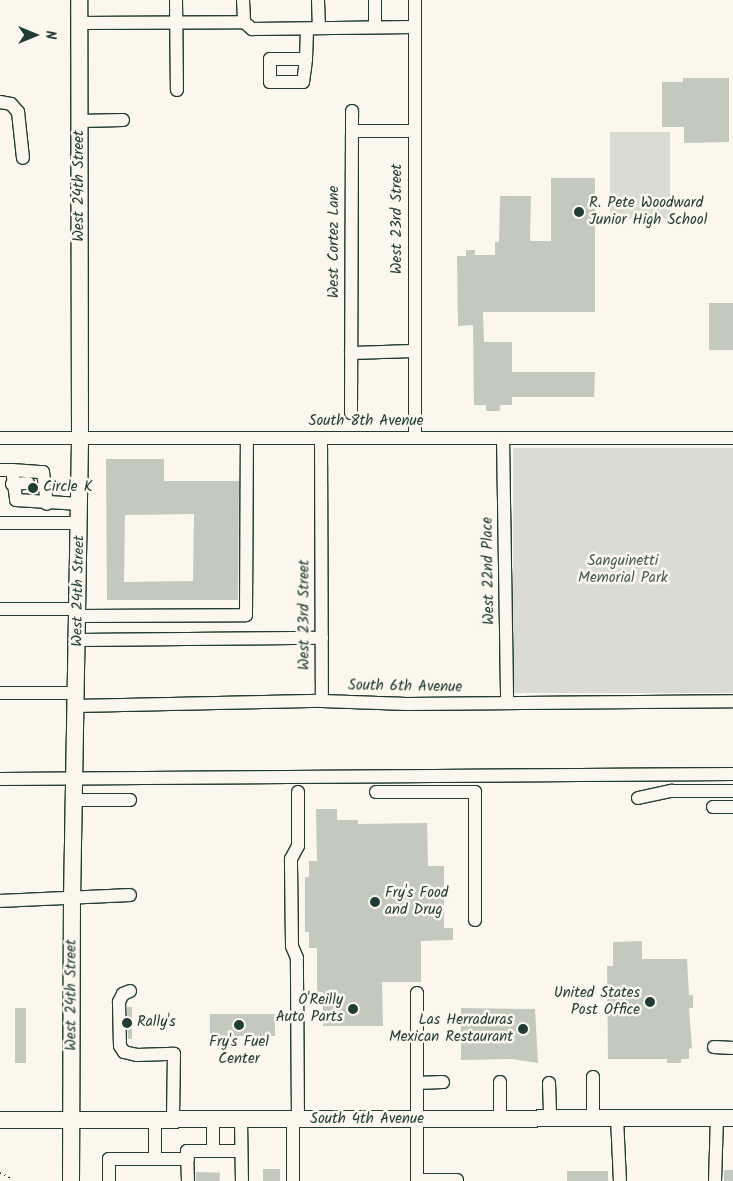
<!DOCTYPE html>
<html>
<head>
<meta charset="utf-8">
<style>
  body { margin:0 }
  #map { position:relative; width:733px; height:1181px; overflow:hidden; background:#fbf7ec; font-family:Kalam,sans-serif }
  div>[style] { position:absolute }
  .green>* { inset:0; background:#dbdcd1; transform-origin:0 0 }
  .building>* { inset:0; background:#c4c9be; transform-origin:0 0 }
  .path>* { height:2px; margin-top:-1px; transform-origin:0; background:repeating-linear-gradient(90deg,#1f3d34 0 1px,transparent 0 5px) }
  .roads { filter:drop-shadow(1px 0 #1f3d34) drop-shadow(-1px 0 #1f3d34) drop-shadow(0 1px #1f3d34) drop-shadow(0 -1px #1f3d34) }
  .minor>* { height:12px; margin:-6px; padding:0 6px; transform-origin:6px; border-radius:6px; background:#fbf7ec }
  .major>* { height:16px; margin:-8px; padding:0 8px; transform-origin:8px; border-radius:8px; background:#fbf7ec }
  .dots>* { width:14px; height:14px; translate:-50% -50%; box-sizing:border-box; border:2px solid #fbf7ec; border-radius:50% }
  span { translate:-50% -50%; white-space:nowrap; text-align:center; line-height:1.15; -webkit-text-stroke:5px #fbf7ec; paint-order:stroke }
  .street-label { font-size:15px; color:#1f3d34 }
  .poi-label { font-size:15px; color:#1f3d34 }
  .left { translate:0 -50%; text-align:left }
  .right { translate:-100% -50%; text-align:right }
  .park-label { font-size:15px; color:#455d53 }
  .north { position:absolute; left:10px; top:10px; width:50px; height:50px; -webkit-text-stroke:4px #fbf7ec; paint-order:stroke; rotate:90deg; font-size:14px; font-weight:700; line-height:20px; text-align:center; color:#1f3d34 }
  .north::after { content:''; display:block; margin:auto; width:18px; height:22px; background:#1f3d34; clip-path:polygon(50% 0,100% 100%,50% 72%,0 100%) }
</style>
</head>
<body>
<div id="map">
  <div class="green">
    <div style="left:610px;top:132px;width:60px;height:87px"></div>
    <div style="left:513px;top:448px;width:220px;height:245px"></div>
  </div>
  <div class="building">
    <div style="clip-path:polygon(683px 78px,729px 78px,729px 142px,684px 143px,684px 127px,662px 127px,662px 82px,683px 82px)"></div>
    <div style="clip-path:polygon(551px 178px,595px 178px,595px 312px,483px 312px,484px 342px,512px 342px,512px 372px,595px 372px,594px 397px,512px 397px,512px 405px,500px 405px,500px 411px,486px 411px,486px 405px,474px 405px,473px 325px,458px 326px,457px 256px,466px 256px,466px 250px,475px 250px,475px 255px,495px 255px,495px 242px,499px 242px,500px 196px,531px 196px,530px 241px,551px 241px)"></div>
    <div style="left:709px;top:303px;width:24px;height:47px"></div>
    <div style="clip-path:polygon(evenodd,106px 459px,164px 459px,164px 481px,239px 481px,238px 600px,107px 600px,106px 459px,194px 514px,193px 581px,124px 582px,125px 515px,194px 514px)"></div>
    <div style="clip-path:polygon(316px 809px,337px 809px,337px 820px,358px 820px,358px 824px,427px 823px,428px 866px,444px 866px,444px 928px,453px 928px,453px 940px,421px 941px,421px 982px,382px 982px,383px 1026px,323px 1026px,323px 992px,317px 992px,317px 948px,309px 948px,309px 932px,305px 932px,305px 877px,309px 877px,309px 861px,317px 861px)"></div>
    <div style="clip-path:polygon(642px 941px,642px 959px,687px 959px,689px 995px,693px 995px,693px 1008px,689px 1008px,692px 1048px,689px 1049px,689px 1059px,681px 1059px,681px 1063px,667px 1063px,667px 1059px,608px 1059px,607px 966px,613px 966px,613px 942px)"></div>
    <div style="clip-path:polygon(127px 1007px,132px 1007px,132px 1039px,128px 1039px)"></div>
    <div style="left:15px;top:1008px;width:11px;height:55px"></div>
    <div style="clip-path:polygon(461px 1008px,535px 1009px,538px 1063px,512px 1059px,461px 1060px)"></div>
    <div style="left:210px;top:1014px;width:65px;height:22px"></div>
    <div style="left:280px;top:1169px;width:12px;height:17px;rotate:90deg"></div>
    <div style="left:724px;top:1170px;width:9px;height:11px"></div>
    <div style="left:608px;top:1171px;width:10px;height:41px;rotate:90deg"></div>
    <div style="left:196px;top:1172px;width:24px;height:9px;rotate:2deg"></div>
  </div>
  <div class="path">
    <div style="left:0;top:1173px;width:10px;rotate:24deg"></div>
    <div style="left:9px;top:1177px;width:4px;rotate:90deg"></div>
  </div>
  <div class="roads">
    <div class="minor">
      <div style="left:176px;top:0;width:90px;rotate:89.4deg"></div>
      <div style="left:243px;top:0;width:22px;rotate:87deg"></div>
      <div style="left:244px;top:22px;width:11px;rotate:41deg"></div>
      <div style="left:252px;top:29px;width:162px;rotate:-0.7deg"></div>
      <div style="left:318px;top:0;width:28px;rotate:88deg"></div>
      <div style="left:375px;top:0;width:27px;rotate:90deg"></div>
      <div style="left:415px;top:0;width:438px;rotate:90deg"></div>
      <div style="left:79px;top:23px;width:165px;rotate:-0.3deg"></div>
      <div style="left:306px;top:59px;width:36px;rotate:180deg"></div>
      <div style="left:270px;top:59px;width:23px;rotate:90deg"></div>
      <div style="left:270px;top:82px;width:33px"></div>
      <div style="left:303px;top:82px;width:14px;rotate:-82deg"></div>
      <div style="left:305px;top:68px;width:9px;rotate:-84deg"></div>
      <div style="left:306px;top:59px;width:29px;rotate:-88deg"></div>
      <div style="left:0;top:102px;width:11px;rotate:10deg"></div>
      <div style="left:11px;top:104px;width:11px;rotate:49deg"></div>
      <div style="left:18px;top:112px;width:46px;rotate:83.8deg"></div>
      <div style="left:79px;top:121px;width:44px;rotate:-1.3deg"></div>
      <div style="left:352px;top:131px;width:62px"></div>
      <div style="left:351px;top:353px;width:63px;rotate:-1.8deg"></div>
      <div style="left:351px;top:413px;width:302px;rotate:-89.8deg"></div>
      <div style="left:0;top:438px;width:733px"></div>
      <div style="left:321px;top:438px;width:263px;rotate:89.8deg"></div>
      <div style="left:503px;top:438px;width:265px;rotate:89.1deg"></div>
      <div style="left:0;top:470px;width:12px"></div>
      <div style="left:12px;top:470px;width:30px;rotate:82deg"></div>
      <div style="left:16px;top:500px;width:64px;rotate:3.6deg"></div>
      <div style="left:12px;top:470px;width:31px;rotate:4deg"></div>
      <div style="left:43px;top:472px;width:32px;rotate:83deg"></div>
      <div style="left:12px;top:484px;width:16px;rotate:-4deg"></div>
      <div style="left:0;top:523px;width:80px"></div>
      <div style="left:0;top:609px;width:79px"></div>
      <div style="left:79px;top:616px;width:167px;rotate:-0.3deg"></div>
      <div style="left:246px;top:615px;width:177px;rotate:-89.7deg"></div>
      <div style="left:78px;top:640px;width:244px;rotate:-0.5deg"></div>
      <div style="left:0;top:693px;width:77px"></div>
      <div style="left:76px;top:706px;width:246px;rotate:-1.2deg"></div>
      <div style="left:322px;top:701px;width:85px;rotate:2deg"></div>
      <div style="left:407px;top:704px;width:326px;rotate:-0.5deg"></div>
      <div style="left:0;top:779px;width:733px;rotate:-0.39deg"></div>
      <div style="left:376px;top:792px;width:99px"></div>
      <div style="left:475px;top:792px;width:128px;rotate:90deg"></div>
      <div style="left:638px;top:798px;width:35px;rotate:-12deg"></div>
      <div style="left:672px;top:791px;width:61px"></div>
      <div style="left:74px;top:800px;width:56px"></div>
      <div style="left:713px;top:807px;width:20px"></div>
      <div style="left:0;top:901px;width:130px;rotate:-2.6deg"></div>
      <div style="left:130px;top:991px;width:8px;rotate:157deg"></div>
      <div style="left:123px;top:994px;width:9px;rotate:117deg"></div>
      <div style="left:119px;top:1002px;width:44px;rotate:88.7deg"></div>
      <div style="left:120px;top:1046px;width:7px;rotate:56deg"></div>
      <div style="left:124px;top:1052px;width:13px;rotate:13deg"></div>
      <div style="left:137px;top:1055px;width:37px;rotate:-2deg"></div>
      <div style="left:174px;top:1054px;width:66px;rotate:90.9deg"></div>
      <div style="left:714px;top:1047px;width:19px;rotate:3deg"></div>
      <div style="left:593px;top:1077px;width:42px;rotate:90deg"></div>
      <div style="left:500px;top:1082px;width:37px;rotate:90deg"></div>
      <div style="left:417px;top:1083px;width:26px;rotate:-2deg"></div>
      <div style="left:549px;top:1083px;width:36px;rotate:88deg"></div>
      <div style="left:617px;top:1118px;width:63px;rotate:87.3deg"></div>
      <div style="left:155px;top:1120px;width:39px;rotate:90deg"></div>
      <div style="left:241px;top:1120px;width:61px;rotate:89.1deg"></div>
      <div style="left:293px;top:1120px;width:61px;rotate:90deg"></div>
      <div style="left:298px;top:1120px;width:162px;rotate:-90.4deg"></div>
      <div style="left:297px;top:958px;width:13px;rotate:-113deg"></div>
      <div style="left:292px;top:946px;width:87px;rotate:-90.7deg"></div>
      <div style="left:291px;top:859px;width:15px;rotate:-62deg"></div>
      <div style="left:298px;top:846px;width:54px;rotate:-90deg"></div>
      <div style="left:213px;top:1151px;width:31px;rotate:-90deg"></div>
      <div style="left:417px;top:1180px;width:40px"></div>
      <div style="left:109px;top:1181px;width:22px;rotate:-90deg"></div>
      <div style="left:109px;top:1159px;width:79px"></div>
      <div style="left:188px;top:1181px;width:30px;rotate:-92deg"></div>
      <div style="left:187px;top:1151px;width:54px"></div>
      <div style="left:417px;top:1181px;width:188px;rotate:-90deg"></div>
      <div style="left:715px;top:1181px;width:64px;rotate:-88.2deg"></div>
    </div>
    <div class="major">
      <div style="left:0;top:1120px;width:733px;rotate:-0.16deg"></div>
      <div style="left:71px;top:1181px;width:281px;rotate:-89.8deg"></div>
      <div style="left:72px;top:900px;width:463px;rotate:-89deg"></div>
      <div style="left:80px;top:437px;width:437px;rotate:-90.1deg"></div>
    </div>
  </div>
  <div class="dots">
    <div style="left:579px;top:212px;background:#1f3d34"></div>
    <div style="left:33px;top:488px;background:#1f3d34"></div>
    <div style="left:375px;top:902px;background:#1f3d34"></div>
    <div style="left:650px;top:1002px;background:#1f3d34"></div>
    <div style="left:353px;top:1009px;background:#1f3d34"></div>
    <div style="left:127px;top:1023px;background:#1f3d34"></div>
    <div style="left:239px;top:1025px;background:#1f3d34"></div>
    <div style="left:523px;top:1029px;background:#1f3d34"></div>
  </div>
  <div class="street-label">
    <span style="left:80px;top:186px;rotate:-90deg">West 24th Street</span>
    <span style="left:398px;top:219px;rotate:-90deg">West 23rd Street</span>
    <span style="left:335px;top:242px;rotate:-90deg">West Cortez Lane</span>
    <span style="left:366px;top:422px">South 8th Avenue</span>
    <span style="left:489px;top:571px;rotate:-91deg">West 22nd Place</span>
    <span style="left:79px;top:591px;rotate:-89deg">West 24th Street</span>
    <span style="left:305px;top:615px;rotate:-90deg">West 23rd Street</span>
    <span style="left:405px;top:687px;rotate:1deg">South 6th Avenue</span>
    <span style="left:72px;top:995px;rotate:-90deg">West 24th Street</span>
    <span style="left:367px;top:1120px">South 4th Avenue</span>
  </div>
  <div class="poi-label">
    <span class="left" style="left:589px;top:212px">R. Pete Woodward<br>Junior High School</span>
    <span class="left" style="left:43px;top:488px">Circle K</span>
    <span class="left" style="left:385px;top:902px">Fry's Food<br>and Drug</span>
    <span class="right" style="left:640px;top:1002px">United States<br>Post Office</span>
    <span class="right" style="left:343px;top:1009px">O'Reilly<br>Auto Parts</span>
    <span class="right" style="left:513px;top:1029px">Las Herraduras<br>Mexican Restaurant</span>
    <span class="left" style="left:137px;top:1023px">Rally's</span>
    <span style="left:239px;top:1051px">Fry's Fuel<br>Center</span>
  </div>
  <div class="park-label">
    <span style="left:623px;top:570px">Sanguinetti<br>Memorial Park</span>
  </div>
  <div class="north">N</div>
</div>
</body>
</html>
